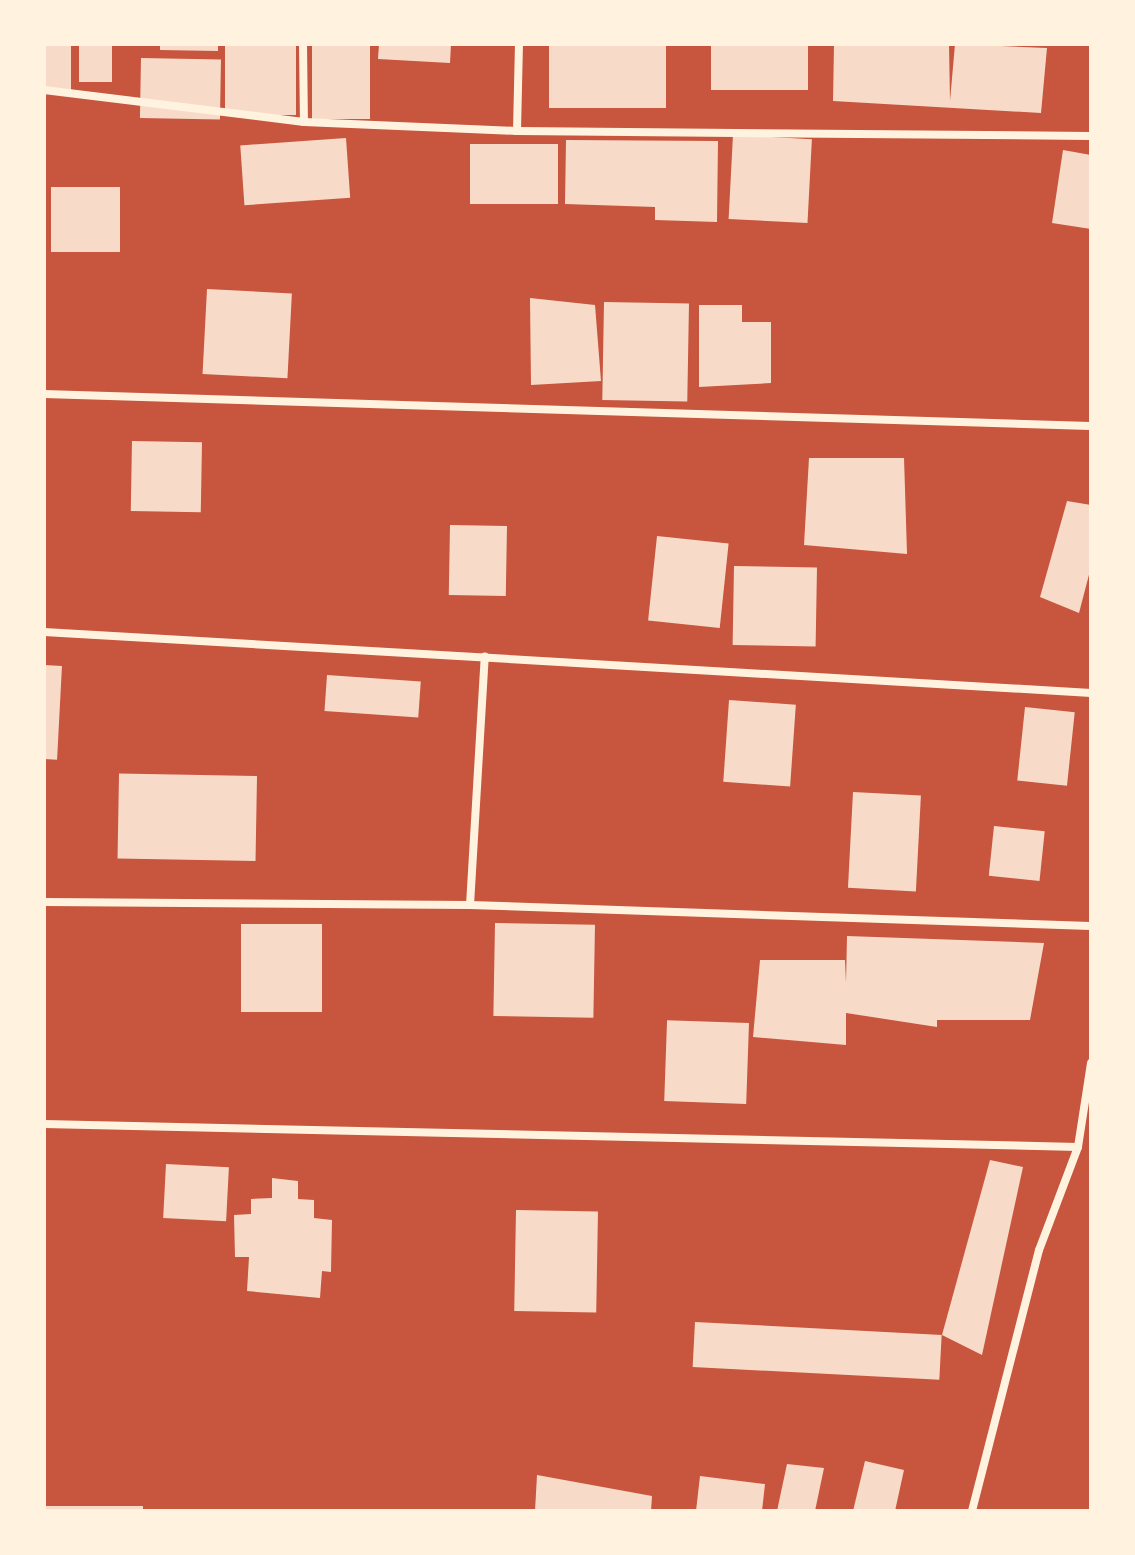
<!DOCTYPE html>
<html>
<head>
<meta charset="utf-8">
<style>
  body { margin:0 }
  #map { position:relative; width:1135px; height:1555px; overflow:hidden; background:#c8553d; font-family:"IBM Plex Sans",sans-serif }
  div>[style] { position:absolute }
  .building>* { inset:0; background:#f7dbc8; transform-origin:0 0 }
  .minor>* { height:8px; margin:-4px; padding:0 4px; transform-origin:4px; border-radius:4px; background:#fff3e0 }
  span { translate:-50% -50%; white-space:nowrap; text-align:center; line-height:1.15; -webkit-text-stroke:6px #fff3e0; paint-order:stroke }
  .frame { position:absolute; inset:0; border:46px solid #fff3e0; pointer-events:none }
</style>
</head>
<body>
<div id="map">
  <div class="building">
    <div style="left:79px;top:44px;width:33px;height:38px"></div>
    <div style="clip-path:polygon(160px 44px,218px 44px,218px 51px,160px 50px)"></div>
    <div style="left:225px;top:44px;width:71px;height:71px"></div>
    <div style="left:312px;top:44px;width:58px;height:75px"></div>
    <div style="clip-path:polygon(379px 44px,451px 44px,450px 63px,378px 59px)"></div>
    <div style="left:549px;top:44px;width:117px;height:64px"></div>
    <div style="left:711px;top:44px;width:97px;height:46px"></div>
    <div style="clip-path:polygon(834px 44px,949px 44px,950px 101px,955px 44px,1047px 48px,1041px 113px,833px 101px)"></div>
    <div style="left:44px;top:45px;width:27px;height:45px"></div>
    <div style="left:141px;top:58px;width:80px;height:60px;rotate:1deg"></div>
    <div style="left:733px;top:135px;width:79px;height:84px;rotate:3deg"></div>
    <div style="left:346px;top:138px;width:60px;height:106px;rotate:86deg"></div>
    <div style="clip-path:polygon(566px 140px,718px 141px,717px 222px,655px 220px,655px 207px,565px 204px)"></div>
    <div style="left:470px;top:144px;width:88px;height:60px"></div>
    <div style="clip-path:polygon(1063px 150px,1091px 155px,1091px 229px,1052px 223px)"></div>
    <div style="left:51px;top:187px;width:69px;height:65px"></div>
    <div style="left:207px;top:289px;width:85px;height:85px;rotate:3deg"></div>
    <div style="clip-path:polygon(530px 298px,595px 305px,601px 381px,531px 385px)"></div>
    <div style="left:604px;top:302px;width:85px;height:98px;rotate:1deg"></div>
    <div style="clip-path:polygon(699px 305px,742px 305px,742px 322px,771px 322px,771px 383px,699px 387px)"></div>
    <div style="left:132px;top:441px;width:70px;height:70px;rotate:1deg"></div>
    <div style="clip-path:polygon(809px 458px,904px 458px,907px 554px,804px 545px)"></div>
    <div style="clip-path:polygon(1067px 501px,1091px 505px,1091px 567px,1079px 613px,1040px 597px)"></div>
    <div style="left:450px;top:525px;width:57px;height:70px;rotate:1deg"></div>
    <div style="left:657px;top:536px;width:72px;height:85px;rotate:6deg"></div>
    <div style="left:734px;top:566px;width:83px;height:79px;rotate:1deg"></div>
    <div style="left:44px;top:665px;width:18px;height:94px;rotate:3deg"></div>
    <div style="left:327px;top:675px;width:94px;height:36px;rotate:4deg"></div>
    <div style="left:729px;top:700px;width:67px;height:82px;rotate:4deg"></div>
    <div style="left:1025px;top:707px;width:50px;height:74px;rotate:6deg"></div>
    <div style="left:257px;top:776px;width:85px;height:138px;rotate:91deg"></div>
    <div style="left:853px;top:792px;width:68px;height:96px;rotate:3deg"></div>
    <div style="left:994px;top:826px;width:51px;height:50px;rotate:6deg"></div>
    <div style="left:495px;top:923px;width:100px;height:93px;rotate:1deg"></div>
    <div style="left:241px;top:924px;width:81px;height:88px"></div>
    <div style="clip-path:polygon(847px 936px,1044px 943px,1030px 1020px,937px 1020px,937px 1027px,846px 1013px,846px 1045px,753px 1037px,760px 960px,845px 960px,846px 983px)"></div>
    <div style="left:749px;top:1023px;width:81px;height:82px;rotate:92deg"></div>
    <div style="clip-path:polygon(990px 1160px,1023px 1167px,982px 1355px,942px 1335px)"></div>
    <div style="left:166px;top:1164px;width:63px;height:54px;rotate:3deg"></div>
    <div style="clip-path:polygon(272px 1178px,298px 1181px,298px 1199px,314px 1200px,314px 1218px,332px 1220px,331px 1272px,322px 1271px,320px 1298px,247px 1291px,249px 1257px,235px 1257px,234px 1215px,251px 1214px,251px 1199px,272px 1198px)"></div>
    <div style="left:516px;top:1210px;width:82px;height:101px;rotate:1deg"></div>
    <div style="left:695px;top:1322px;width:247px;height:45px;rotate:3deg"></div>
    <div style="clip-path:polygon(865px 1461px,904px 1470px,895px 1511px,853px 1511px)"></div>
    <div style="clip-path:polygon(787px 1464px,824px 1468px,815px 1511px,777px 1511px)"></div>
    <div style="clip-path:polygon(537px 1475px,652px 1496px,651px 1511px,535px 1511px)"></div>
    <div style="clip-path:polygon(700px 1476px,765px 1484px,762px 1511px,696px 1511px)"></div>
    <div style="left:44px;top:1506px;width:99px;height:5px"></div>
  </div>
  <div class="minor">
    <div style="left:303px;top:44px;width:78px;rotate:89.3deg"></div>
    <div style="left:44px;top:90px;width:262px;rotate:7deg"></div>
    <div style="left:304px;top:122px;width:213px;rotate:2.4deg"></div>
    <div style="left:517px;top:131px;width:574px;rotate:0.5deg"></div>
    <div style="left:517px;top:131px;width:87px;rotate:-88.7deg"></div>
    <div style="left:44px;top:394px;width:1047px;rotate:1.75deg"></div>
    <div style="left:44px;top:632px;width:1049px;rotate:3.33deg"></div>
    <div style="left:44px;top:902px;width:426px;rotate:0.4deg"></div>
    <div style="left:470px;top:905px;width:621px;rotate:1.94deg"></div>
    <div style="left:470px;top:905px;width:249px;rotate:-86.6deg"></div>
    <div style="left:44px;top:1124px;width:1034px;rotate:1.27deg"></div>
    <div style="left:1078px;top:1147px;width:110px;rotate:110.7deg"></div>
    <div style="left:1039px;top:1250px;width:269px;rotate:104.4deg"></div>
    <div style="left:1078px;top:1147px;width:85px;rotate:-81.2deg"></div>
  </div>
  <div class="frame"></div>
</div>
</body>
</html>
